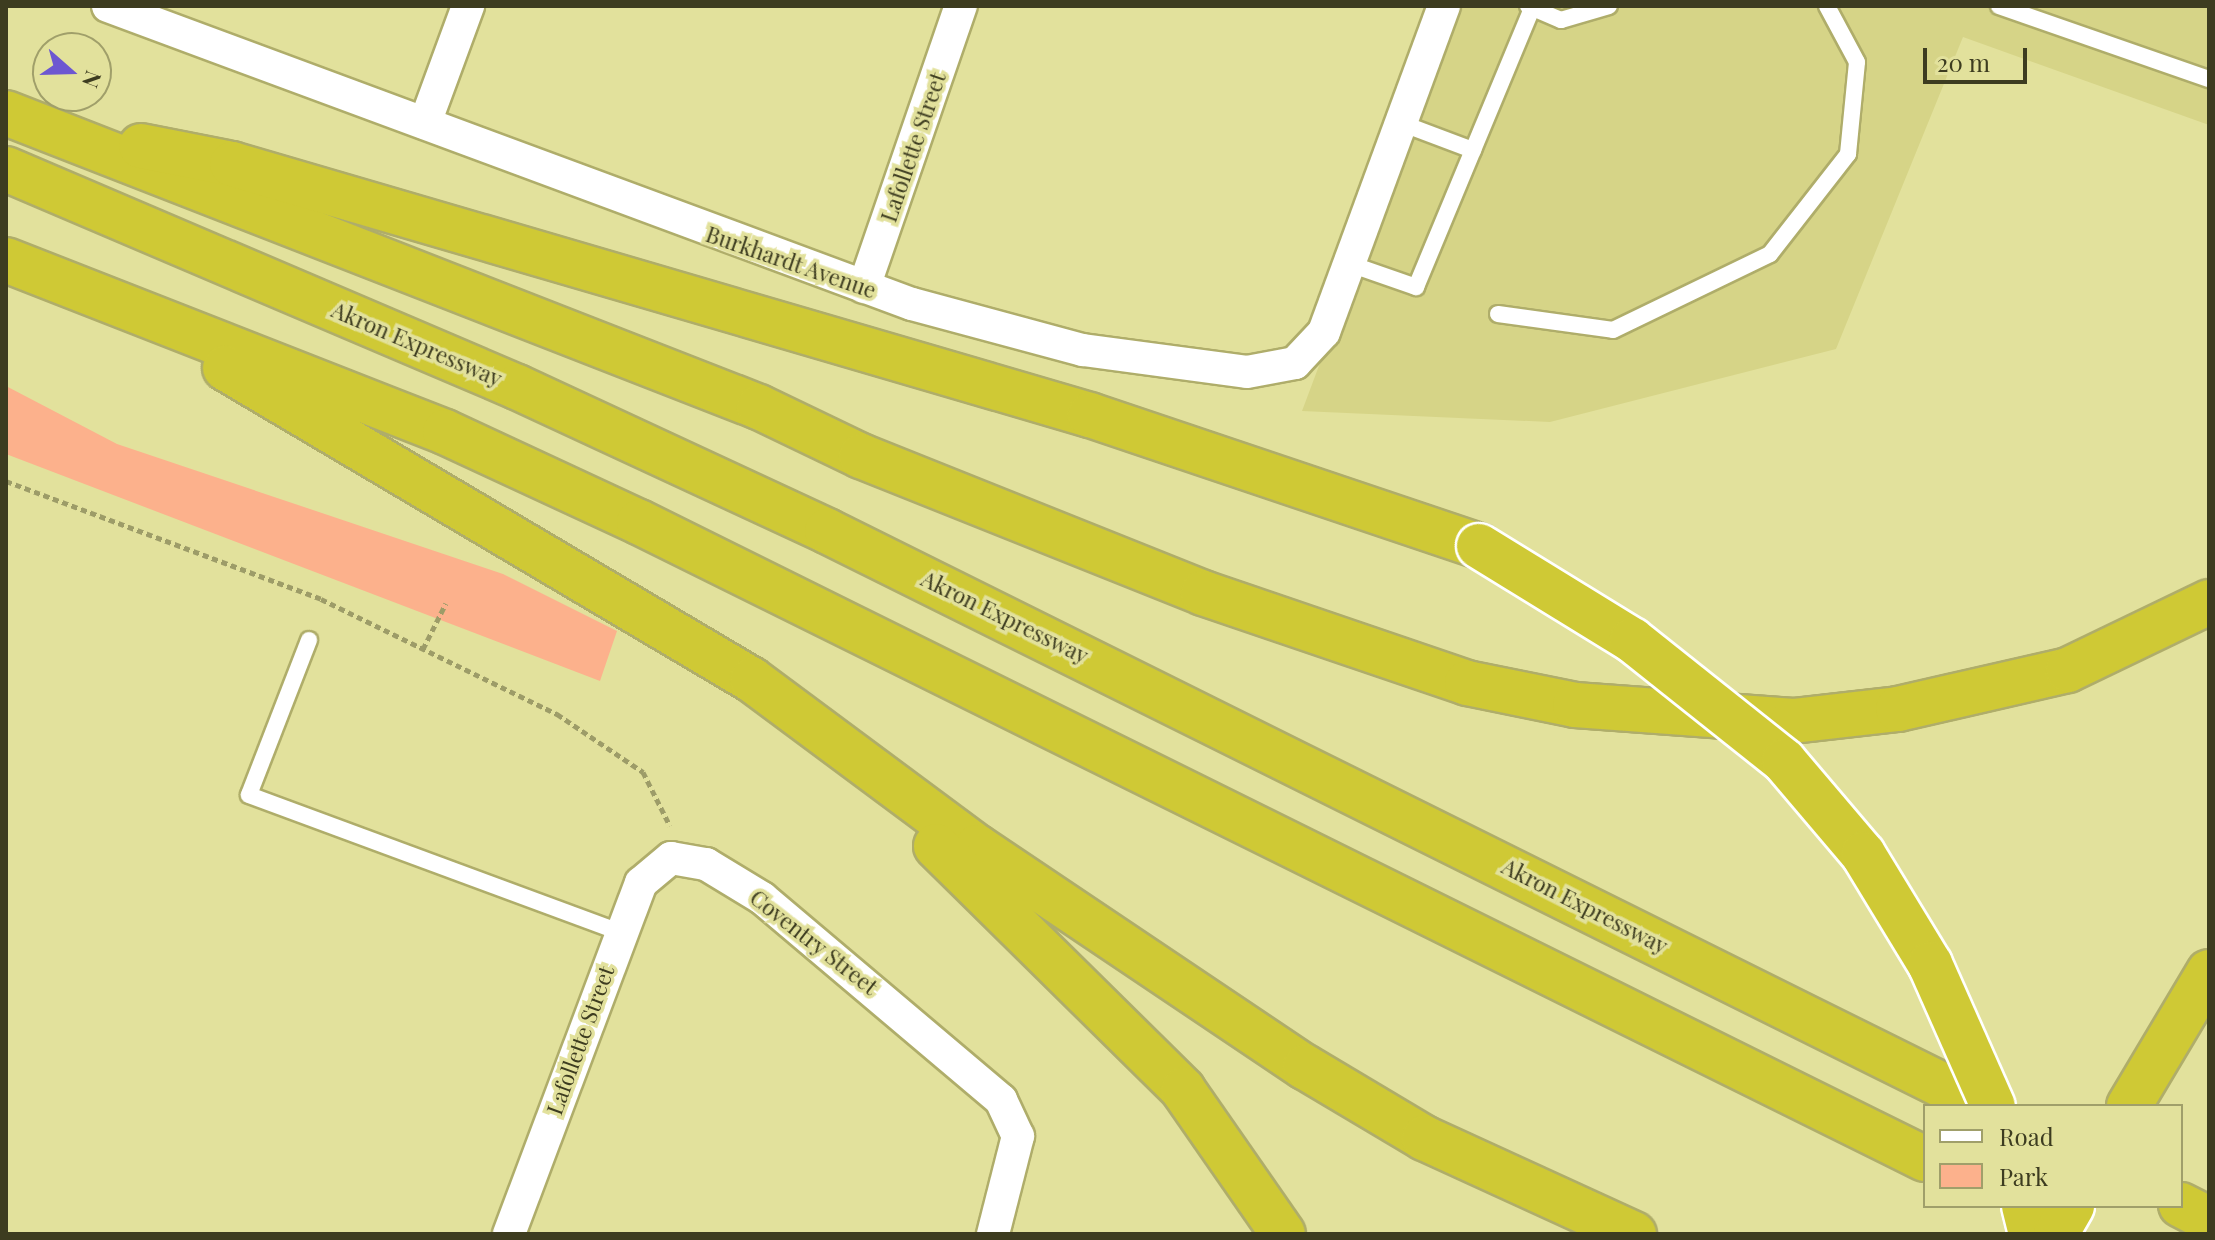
<!DOCTYPE html>
<html>
<head>
<meta charset="utf-8">
<style>
  body { margin:0 }
  #map { position:relative; width:2215px; height:1240px; overflow:hidden; background:#e2e19c; font-family:"Playfair Display",serif }
  div>[style] { position:absolute }
  .built>* { inset:0; background:#d6d487 }
  .green>* { inset:0; background:#fcb18c }
  .path>* { height:5px; margin-top:-2.5px; transform-origin:0; background:repeating-linear-gradient(90deg,#9d9c68 0 6px,transparent 0 10px) }
  .roads { filter:drop-shadow(2px 0 #afad6a) drop-shadow(-2px 0 #afad6a) drop-shadow(0 2px #afad6a) drop-shadow(0 -2px #afad6a) }
  .service>* { height:16px; margin:-8px; padding:0 8px; transform-origin:8px; border-radius:8px; background:#fff }
  .minor>* { height:32px; margin:-16px; padding:0 16px; transform-origin:16px; border-radius:16px; background:#fff }
  .motorway>* { height:44px; margin:-22px; padding:0 22px; transform-origin:22px; border-radius:22px; background:#cfc935 }
  .bridges { filter:drop-shadow(2px 0 #fff) drop-shadow(-2px 0 #fff) drop-shadow(0 2px #fff) drop-shadow(0 -2px #fff) }
  .motorway-bridge>* { height:44px; margin:-22px; padding:0 22px; transform-origin:22px; border-radius:22px; background:#cfc935 }
  span { translate:-50% -50%; white-space:nowrap; text-align:center; line-height:1.15; -webkit-text-stroke:7px #e2e19c; paint-order:stroke }
  .street-label { font-size:22px; color:#3d3c20 }
  .frame { position:absolute; inset:0; border:8px solid #3d3c20; pointer-events:none }
  .legend { position:absolute; left:1923px; top:1104px; width:260px; height:104px; box-sizing:border-box; background:#e2e19c; border:2px solid #a09f6a; margin:0; padding:10px 14px; list-style:none; font-size:24px; color:#3d3c20 }
  .legend li { display:flex; align-items:center; gap:16px; height:40px }
  .legend b { width:40px; border:2px solid #a09f6a }
  .north { position:absolute; left:32px; top:32px; width:80px; height:80px; box-sizing:border-box; background:#e2e19c; border:2px solid #a09f6a; border-radius:50%; rotate:110deg; font-size:22px; font-weight:700; line-height:32px; text-align:center; color:#3d3c20 }
  .north::after { content:''; display:block; margin:auto; width:28px; height:36px; background:#6d57d1; clip-path:polygon(50% 0,100% 100%,50% 72%,0 100%) }
  .scale { position:absolute; left:1923px; top:48px; width:104px; height:36px; box-sizing:border-box; border:4px solid #3d3c20; border-top:0; padding-left:10px; font-size:24px; line-height:28px; white-space:nowrap; color:#3d3c20; -webkit-text-stroke:6px #e2e19c; paint-order:stroke }
</style>
</head>
<body>
<div id="map">
  <div class="built">
    <div style="clip-path:polygon(1454px 6px,2209px 6px,2209px 125px,1963px 37px,1836px 349px,1550px 422px,1302px 411px)"></div>
  </div>
  <div class="green">
    <div style="clip-path:polygon(6px 386px,117px 444px,503px 574px,617px 631px,600px 681px,6px 454px)"></div>
  </div>
  <div class="path">
    <div style="left:6px;top:481px;width:336px;rotate:20.5deg"></div>
    <div style="left:321px;top:599px;width:263px;rotate:26deg"></div>
    <div style="left:557px;top:714px;width:104px;rotate:34deg"></div>
    <div style="left:643px;top:772px;width:60px;rotate:63.4deg"></div>
    <div style="left:423px;top:649px;width:51px;rotate:-63.4deg"></div>
  </div>
  <div class="roads">
    <div class="service">
      <div style="left:1528px;top:6px;width:36px;rotate:23deg"></div>
      <div style="left:1561px;top:20px;width:50px;rotate:-16.3deg"></div>
      <div style="left:1999px;top:6px;width:222px;rotate:19.2deg"></div>
      <div style="left:1401px;top:123px;width:77px;rotate:20.6deg"></div>
      <div style="left:1350px;top:264px;width:70px;rotate:19.2deg"></div>
      <div style="left:1416px;top:287px;width:302px;rotate:-67.4deg"></div>
      <div style="left:1498px;top:314px;width:116px;rotate:7.9deg"></div>
      <div style="left:1613px;top:330px;width:174px;rotate:-25.8deg"></div>
      <div style="left:1770px;top:254px;width:127px;rotate:-52deg"></div>
      <div style="left:1848px;top:154px;width:92px;rotate:-84.4deg"></div>
      <div style="left:1857px;top:62px;width:64px;rotate:-118.2deg"></div>
      <div style="left:309px;top:640px;width:166px;rotate:111.2deg"></div>
      <div style="left:249px;top:795px;width:395px;rotate:20.3deg"></div>
    </div>
    <div class="minor">
      <div style="left:108px;top:6px;width:857px;rotate:20.34deg"></div>
      <div style="left:912px;top:304px;width:177px;rotate:15.1deg"></div>
      <div style="left:1083px;top:350px;width:165px;rotate:7.6deg"></div>
      <div style="left:1247px;top:372px;width:49px;rotate:-10.6deg"></div>
      <div style="left:1295px;top:363px;width:42px;rotate:-46.9deg"></div>
      <div style="left:1324px;top:332px;width:347px;rotate:-69.8deg"></div>
      <div style="left:425px;top:123px;width:125px;rotate:-69.8deg"></div>
      <div style="left:864px;top:287px;width:297px;rotate:-71deg"></div>
      <div style="left:509px;top:1234px;width:375px;rotate:-69.4deg"></div>
      <div style="left:641px;top:883px;width:39px;rotate:-40deg"></div>
      <div style="left:671px;top:858px;width:36px;rotate:10deg"></div>
      <div style="left:706px;top:864px;width:66px;rotate:31.3deg"></div>
      <div style="left:762px;top:898px;width:313px;rotate:40.2deg"></div>
      <div style="left:1001px;top:1100px;width:40px;rotate:65deg"></div>
      <div style="left:1018px;top:1136px;width:101px;rotate:104.3deg"></div>
    </div>
    <div class="motorway">
      <div style="left:6px;top:113px;width:808px;rotate:21.33deg"></div>
      <div style="left:759px;top:407px;width:113px;rotate:25.7deg"></div>
      <div style="left:861px;top:456px;width:368px;rotate:21.8deg"></div>
      <div style="left:1203px;top:593px;width:279px;rotate:18.8deg"></div>
      <div style="left:1467px;top:683px;width:110px;rotate:11.5deg"></div>
      <div style="left:1575px;top:705px;width:219px;rotate:4.2deg"></div>
      <div style="left:1793px;top:721px;width:106px;rotate:-6.5deg"></div>
      <div style="left:1898px;top:709px;width:174px;rotate:-12.9deg"></div>
      <div style="left:2068px;top:670px;width:157px;rotate:-25.7deg"></div>
      <div style="left:141px;top:146px;width:93px;rotate:11.2deg"></div>
      <div style="left:232px;top:164px;width:894px;rotate:16.31deg"></div>
      <div style="left:1090px;top:415px;width:410px;rotate:18.6deg"></div>
      <div style="left:6px;top:169px;width:556px;rotate:23.1deg"></div>
      <div style="left:517px;top:387px;width:342px;rotate:24.9deg"></div>
      <div style="left:827px;top:531px;width:1292px;rotate:26.43deg"></div>
      <div style="left:6px;top:260px;width:471px;rotate:21.4deg"></div>
      <div style="left:445px;top:432px;width:214px;rotate:24.9deg"></div>
      <div style="left:639px;top:522px;width:1435px;rotate:26.35deg"></div>
      <div style="left:225px;top:368px;width:612px;rotate:30.63deg"></div>
      <div style="left:752px;top:680px;width:280px;rotate:36.6deg"></div>
      <div style="left:977px;top:847px;width:395px;rotate:33.9deg"></div>
      <div style="left:1305px;top:1067px;width:139px;rotate:30.8deg"></div>
      <div style="left:1424px;top:1138px;width:231px;rotate:24.6deg"></div>
      <div style="left:936px;top:846px;width:347px;rotate:44.6deg"></div>
      <div style="left:1183px;top:1090px;width:175px;rotate:55.2deg"></div>
      <div style="left:2129px;top:1106px;width:156px;rotate:-59.2deg"></div>
      <div style="left:2181px;top:1205px;width:31px;rotate:27deg"></div>
    </div>
  </div>
  <div class="bridges">
    <div class="motorway-bridge">
      <div style="left:1479px;top:546px;width:180px;rotate:31.6deg"></div>
      <div style="left:1632px;top:640px;width:194px;rotate:38.5deg"></div>
      <div style="left:1784px;top:761px;width:122px;rotate:49.7deg"></div>
      <div style="left:1863px;top:854px;width:129px;rotate:58.7deg"></div>
      <div style="left:1930px;top:964px;width:155px;rotate:66.1deg"></div>
      <div style="left:2024px;top:1206px;width:29px;rotate:76deg"></div>
      <div style="left:2056px;top:1234px;width:32px;rotate:-60deg"></div>
    </div>
  </div>
  <div class="street-label">
    <span style="left:913px;top:147px;rotate:-71deg">Lafollette Street</span>
    <span style="left:791px;top:262px;rotate:19deg">Burkhardt Avenue</span>
    <span style="left:417px;top:344px;rotate:23deg">Akron Expressway</span>
    <span style="left:1005px;top:617px;rotate:26deg">Akron Expressway</span>
    <span style="left:1585px;top:906px;rotate:27deg">Akron Expressway</span>
    <span style="left:814px;top:942px;rotate:38deg">Coventry Street</span>
    <span style="left:580px;top:1040px;rotate:-70deg">Lafollette Street</span>
  </div>
  <div class="frame"></div>
  <ul class="legend">
  <li><b style="height:10px;background:#fff"></b>Road</li>
  <li><b style="height:22px;background:#fcb18c"></b>Park</li>
  </ul>
  <div class="north">N</div>
  <div class="scale">20 m</div>
</div>
</body>
</html>
